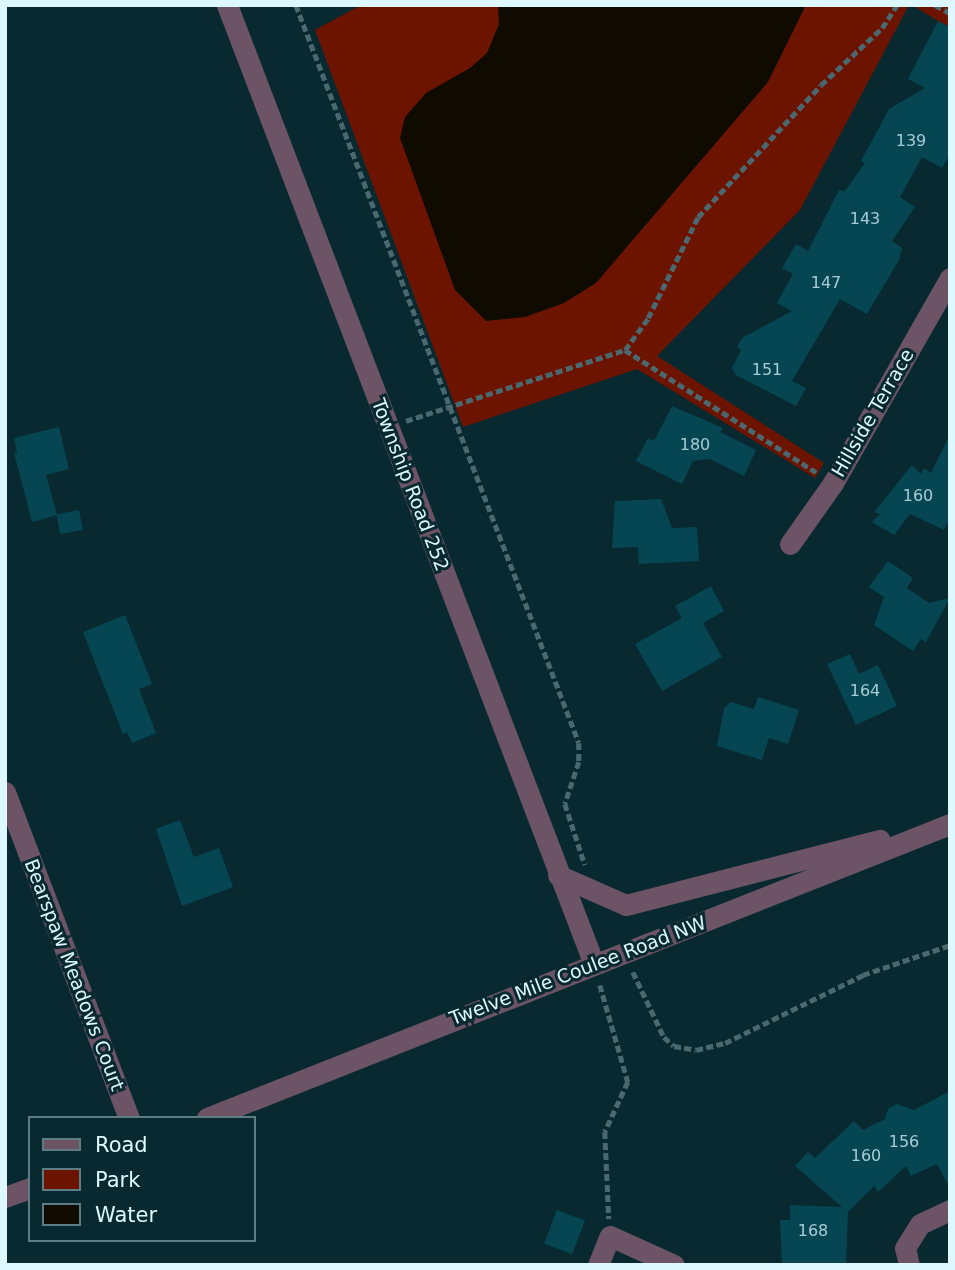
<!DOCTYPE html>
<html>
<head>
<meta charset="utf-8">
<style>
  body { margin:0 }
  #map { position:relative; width:955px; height:1270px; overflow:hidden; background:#082930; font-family:"DejaVu Sans",sans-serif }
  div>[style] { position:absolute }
  .green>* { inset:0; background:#6d1400 }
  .water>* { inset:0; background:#0f0b00 }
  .building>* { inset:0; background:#054652; transform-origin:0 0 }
  .path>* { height:4.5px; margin-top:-2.25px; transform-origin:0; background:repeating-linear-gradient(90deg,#49686f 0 7px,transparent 0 10.5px) }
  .minor>* { height:21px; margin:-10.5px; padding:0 10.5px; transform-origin:10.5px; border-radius:10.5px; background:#6c5366 }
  span { translate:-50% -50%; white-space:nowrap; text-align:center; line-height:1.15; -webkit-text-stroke:6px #082930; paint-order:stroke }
  .number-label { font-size:16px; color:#a7ccd4 }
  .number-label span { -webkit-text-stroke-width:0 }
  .street-label { font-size:19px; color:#ddf8ff }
  .frame { position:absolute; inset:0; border:7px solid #ddf8ff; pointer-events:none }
  .legend { position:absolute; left:28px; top:1116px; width:228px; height:126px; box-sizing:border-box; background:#082930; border:2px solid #5d7c83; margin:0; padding:9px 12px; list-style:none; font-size:21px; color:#ddf8ff }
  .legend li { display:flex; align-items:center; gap:14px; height:35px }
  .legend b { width:35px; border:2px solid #5d7c83 }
</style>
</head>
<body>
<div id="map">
  <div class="green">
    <div style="clip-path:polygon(361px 5px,909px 5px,800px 210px,657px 356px,824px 463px,815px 478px,637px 369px,463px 427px,315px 30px)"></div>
    <div style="clip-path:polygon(912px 5px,950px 5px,950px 27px,938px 21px)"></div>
  </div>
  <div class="water">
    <div style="clip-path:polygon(498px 5px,806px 5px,768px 82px,596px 283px,564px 303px,525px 317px,486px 321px,455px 290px,400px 138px,405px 117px,426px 93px,470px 68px,487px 53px,499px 24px)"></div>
  </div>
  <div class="building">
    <div style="clip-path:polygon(938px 21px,950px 27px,950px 154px,942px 168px,922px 157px,900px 197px,915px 207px,892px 241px,902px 248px,899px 260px,867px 314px,840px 299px,792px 381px,806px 388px,796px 406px,736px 375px,732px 368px,741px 350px,737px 347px,742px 338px,792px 311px,777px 303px,793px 274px,782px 268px,796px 244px,808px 251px,839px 190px,845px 191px,865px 163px,861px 161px,889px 109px,925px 88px,908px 79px)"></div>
    <div style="clip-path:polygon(672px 406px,723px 428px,720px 432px,756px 450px,744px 476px,710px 459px,693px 461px,682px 484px,636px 461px,648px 438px,654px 441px)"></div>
    <div style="clip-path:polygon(59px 427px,69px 469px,46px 475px,57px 515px,32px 522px,14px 453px,17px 453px,14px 438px)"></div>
    <div style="clip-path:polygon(950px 434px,950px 518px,944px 530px,910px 514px,894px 535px,872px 522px,880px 514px,874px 512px,912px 465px,921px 474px,924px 468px,931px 473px)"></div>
    <div style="clip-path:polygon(661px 499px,672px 528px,697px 527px,699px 561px,639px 564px,638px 547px,612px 548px,615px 501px)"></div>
    <div style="left:79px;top:510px;width:20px;height:23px;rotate:79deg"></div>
    <div style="clip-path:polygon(888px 561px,913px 578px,907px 588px,929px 603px,950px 598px,926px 642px,921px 639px,913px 651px,874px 625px,884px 597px,869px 587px)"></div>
    <div style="clip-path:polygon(711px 586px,724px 611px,703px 623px,722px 657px,662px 691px,635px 644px,682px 618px,675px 606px)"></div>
    <div style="clip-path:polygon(125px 615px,152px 684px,139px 689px,156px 733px,132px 743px,127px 732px,123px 734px,83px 632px)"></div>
    <div style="clip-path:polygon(850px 654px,859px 674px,878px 665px,897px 706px,856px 725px,827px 664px)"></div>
    <div style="clip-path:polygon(758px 697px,799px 710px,788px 744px,769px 738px,762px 760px,717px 746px,724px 708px,731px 702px,754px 709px)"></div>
    <div style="clip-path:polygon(180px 820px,194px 857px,219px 848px,233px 887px,182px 906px,156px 829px)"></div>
    <div style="clip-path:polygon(950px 1091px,950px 1188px,937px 1164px,911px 1176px,906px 1166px,878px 1192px,874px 1186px,848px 1212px,846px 1265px,782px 1265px,780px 1220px,790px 1220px,790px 1205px,842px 1207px,795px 1166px,808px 1152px,815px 1158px,854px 1121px,863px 1130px,885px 1119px,888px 1109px,897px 1104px,914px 1110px)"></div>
    <div style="left:557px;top:1210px;width:30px;height:36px;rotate:21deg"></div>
  </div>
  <div class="path">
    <div style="left:296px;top:5px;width:790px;rotate:69.02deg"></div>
    <div style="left:579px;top:743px;width:19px;rotate:90deg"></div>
    <div style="left:579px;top:762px;width:44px;rotate:108.4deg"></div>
    <div style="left:565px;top:804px;width:64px;rotate:71.8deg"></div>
    <div style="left:935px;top:5px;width:17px;rotate:28deg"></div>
    <div style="left:625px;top:350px;width:227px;rotate:32.6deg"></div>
    <div style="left:406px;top:421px;width:230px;rotate:-18deg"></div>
    <div style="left:625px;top:350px;width:39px;rotate:-54deg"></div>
    <div style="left:648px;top:318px;width:113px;rotate:-63.7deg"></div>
    <div style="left:698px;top:217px;width:180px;rotate:-47deg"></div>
    <div style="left:821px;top:85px;width:83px;rotate:-43.1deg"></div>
    <div style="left:882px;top:28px;width:27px;rotate:-57deg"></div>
    <div style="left:633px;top:972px;width:72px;rotate:64.5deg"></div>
    <div style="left:664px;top:1037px;width:13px;rotate:42deg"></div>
    <div style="left:674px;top:1046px;width:22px;rotate:10deg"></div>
    <div style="left:696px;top:1050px;width:30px;rotate:-14deg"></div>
    <div style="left:725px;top:1043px;width:154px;rotate:-26.2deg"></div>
    <div style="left:863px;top:975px;width:92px;rotate:-19deg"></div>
    <div style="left:600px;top:985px;width:101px;rotate:73.9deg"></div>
    <div style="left:628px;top:1082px;width:55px;rotate:114.7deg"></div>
    <div style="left:605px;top:1132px;width:87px;rotate:87.4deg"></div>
  </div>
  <div class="minor">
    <div style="left:227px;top:5px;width:1027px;rotate:69.06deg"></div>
    <div style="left:790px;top:544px;width:75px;rotate:-54.8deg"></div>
    <div style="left:833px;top:483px;width:236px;rotate:-60.3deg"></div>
    <div style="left:5px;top:792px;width:349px;rotate:69.2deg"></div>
    <div style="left:558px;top:875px;width:74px;rotate:23.8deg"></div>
    <div style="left:626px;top:905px;width:262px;rotate:-14.4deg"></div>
    <div style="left:207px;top:1118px;width:799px;rotate:-21.59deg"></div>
    <div style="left:5px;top:1197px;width:27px;rotate:-20deg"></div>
    <div style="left:598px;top:1265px;width:31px;rotate:-68deg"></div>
    <div style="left:610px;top:1236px;width:70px;rotate:24.4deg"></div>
    <div style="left:909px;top:1265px;width:17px;rotate:-103deg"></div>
    <div style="left:905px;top:1248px;width:28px;rotate:-58deg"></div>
    <div style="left:920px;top:1224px;width:33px;rotate:-25deg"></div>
  </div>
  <div class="number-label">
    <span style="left:911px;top:141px">139</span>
    <span style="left:865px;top:219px">143</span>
    <span style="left:826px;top:283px">147</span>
    <span style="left:767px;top:370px">151</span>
    <span style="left:695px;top:445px">180</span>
    <span style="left:918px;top:496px">160</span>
    <span style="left:865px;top:691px">164</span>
    <span style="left:904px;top:1142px">156</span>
    <span style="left:866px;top:1156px">160</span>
    <span style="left:813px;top:1231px">168</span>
  </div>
  <div class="street-label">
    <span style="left:873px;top:413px;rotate:-60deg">Hillside Terrace</span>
    <span style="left:410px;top:485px;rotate:69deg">Township Road 252</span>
    <span style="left:578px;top:971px;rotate:-21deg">Twelve Mile Coulee Road NW</span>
    <span style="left:74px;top:975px;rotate:69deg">Bearspaw Meadows Court</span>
  </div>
  <div class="frame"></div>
  <ul class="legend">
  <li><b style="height:9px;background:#6c5366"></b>Road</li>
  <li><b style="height:19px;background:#6d1400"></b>Park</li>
  <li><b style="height:19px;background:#0f0b00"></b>Water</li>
  </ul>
</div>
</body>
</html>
